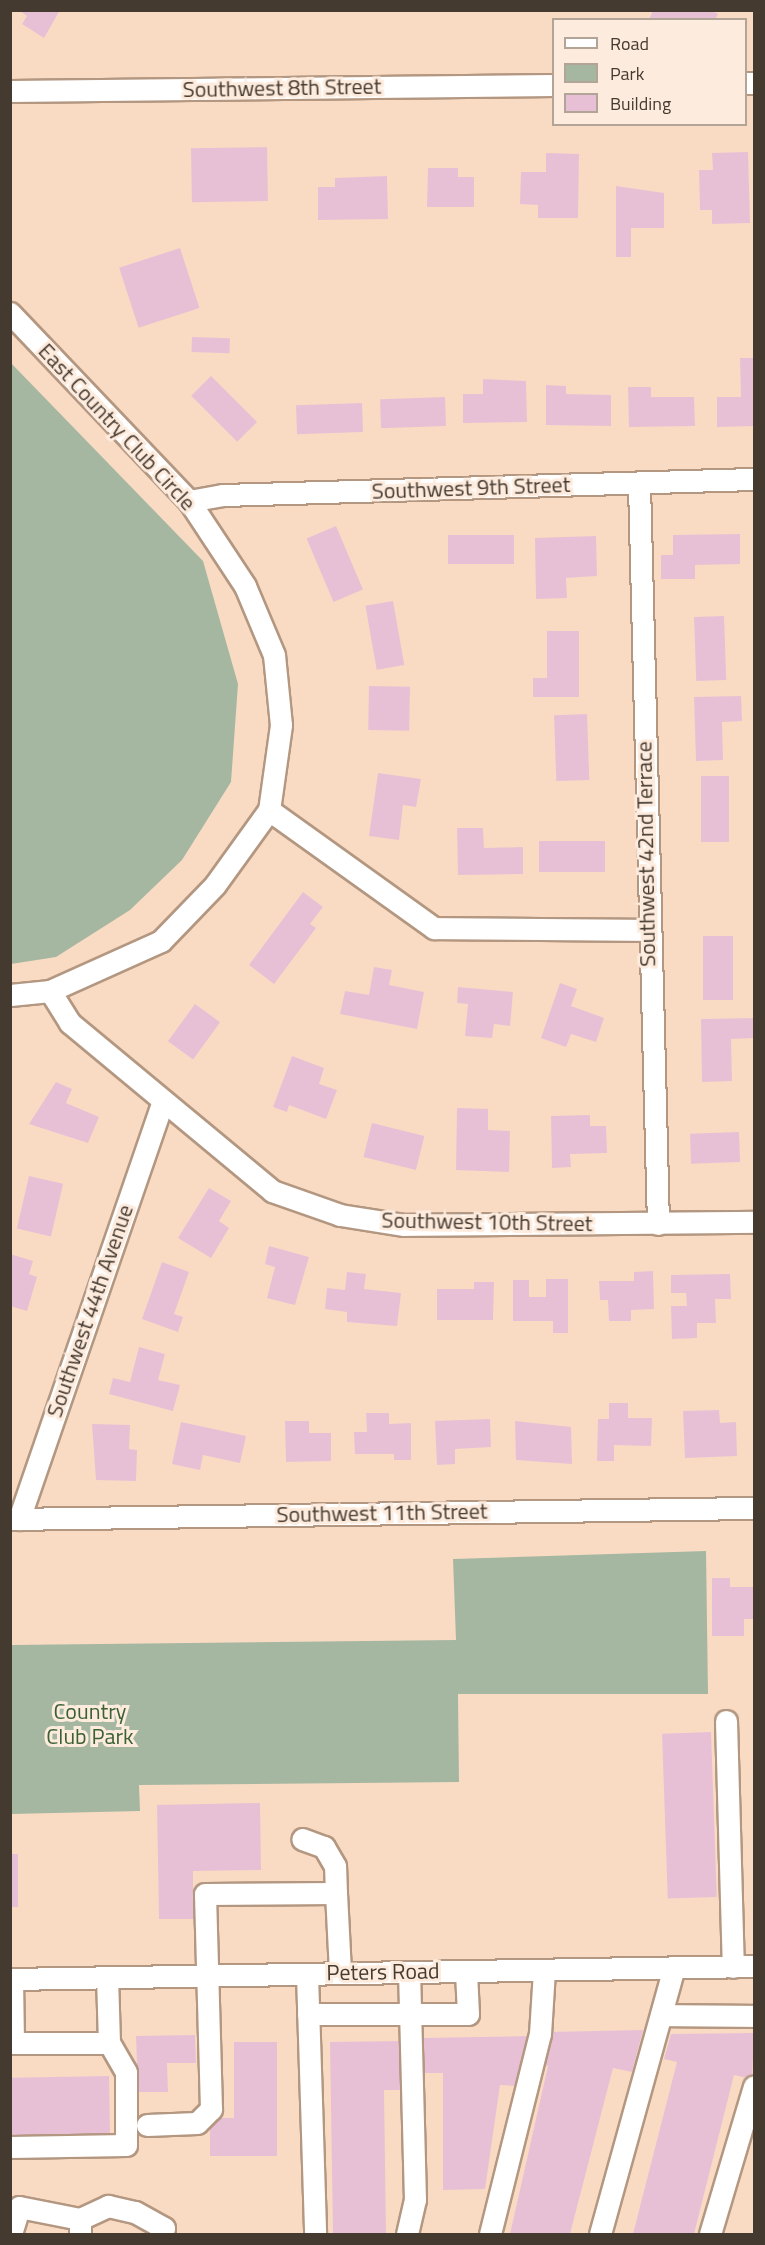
<!DOCTYPE html>
<html>
<head>
<meta charset="utf-8">
<style>
  body { margin:0 }
  #map { position:relative; width:765px; height:2245px; overflow:hidden; background:#f9dbc4; font-family:"Titillium Web",sans-serif }
  div>[style] { position:absolute }
  .green>* { inset:0; background:#a5b7a1 }
  .building>* { inset:0; background:#e8c0d5; transform-origin:0 0 }
  .roads { filter:drop-shadow(2px 0 #b39781) drop-shadow(-2px 0 #b39781) drop-shadow(0 2px #b39781) drop-shadow(0 -2px #b39781) }
  .minor>* { height:21px; margin:-10.5px; padding:0 10.5px; transform-origin:10.5px; border-radius:10.5px; background:#fff }
  span { translate:-50% -50%; white-space:nowrap; text-align:center; line-height:1.15; -webkit-text-stroke:6px #fdebdd; paint-order:stroke }
  .street-label { font-size:22px; color:#453a30 }
  .park-label { font-size:22px; color:#3a6134 }
  .frame { position:absolute; inset:0; border:12px solid #453a30; pointer-events:none }
  .legend { position:absolute; left:552px; top:18px; width:195px; height:108px; box-sizing:border-box; background:#fdebdd; border:2px solid #b3a498; margin:0; padding:8px 10px; list-style:none; font-size:18px; color:#453a30 }
  .legend li { display:flex; align-items:center; gap:12px; height:30px }
  .legend b { width:30px; border:2px solid #b3a498 }
</style>
</head>
<body>
<div id="map">
  <div class="green">
    <div style="clip-path:polygon(10px 362px,203px 561px,238px 684px,231px 782px,182px 860px,130px 910px,56px 957px,11px 964px)"></div>
    <div style="clip-path:polygon(706px 1551px,708px 1694px,458px 1694px,459px 1782px,139px 1785px,140px 1811px,11px 1814px,11px 1645px,456px 1640px,453px 1559px)"></div>
  </div>
  <div class="building">
    <div style="clip-path:polygon(19px 10px,60px 10px,44px 38px,22px 24px,27px 16px)"></div>
    <div style="clip-path:polygon(653px 10px,711px 10px,718px 14px,715px 20px,649px 20px)"></div>
    <div style="left:267px;top:147px;width:54px;height:76px;rotate:89deg"></div>
    <div style="clip-path:polygon(748px 152px,750px 223px,712px 224px,712px 210px,700px 210px,699px 170px,713px 170px,712px 153px)"></div>
    <div style="clip-path:polygon(546px 153px,579px 154px,578px 218px,538px 218px,538px 205px,520px 204px,521px 172px,546px 172px)"></div>
    <div style="clip-path:polygon(428px 168px,458px 168px,458px 177px,474px 177px,474px 207px,427px 207px)"></div>
    <div style="clip-path:polygon(387px 176px,388px 219px,318px 220px,318px 187px,335px 187px,335px 178px)"></div>
    <div style="clip-path:polygon(616px 186px,664px 193px,664px 228px,631px 228px,631px 257px,616px 257px)"></div>
    <div style="left:180px;top:248px;width:63px;height:64px;rotate:72deg"></div>
    <div style="left:192px;top:337px;width:38px;height:15px;rotate:2deg"></div>
    <div style="clip-path:polygon(740px 358px,754px 358px,754px 426px,717px 427px,717px 397px,741px 397px)"></div>
    <div style="left:211px;top:376px;width:65px;height:28px;rotate:45deg"></div>
    <div style="clip-path:polygon(483px 379px,526px 381px,527px 422px,463px 423px,463px 394px,483px 394px)"></div>
    <div style="clip-path:polygon(546px 385px,566px 386px,566px 394px,611px 395px,611px 426px,546px 425px)"></div>
    <div style="clip-path:polygon(628px 387px,651px 387px,651px 397px,694px 397px,695px 426px,629px 427px)"></div>
    <div style="left:445px;top:397px;width:29px;height:65px;rotate:88deg"></div>
    <div style="left:362px;top:403px;width:29px;height:66px;rotate:88deg"></div>
    <div style="left:336px;top:526px;width:69px;height:32px;rotate:67deg"></div>
    <div style="clip-path:polygon(740px 534px,740px 564px,695px 565px,695px 579px,661px 579px,661px 555px,673px 555px,673px 535px)"></div>
    <div style="left:514px;top:535px;width:29px;height:66px;rotate:90deg"></div>
    <div style="clip-path:polygon(596px 536px,597px 576px,566px 578px,567px 598px,536px 599px,535px 538px)"></div>
    <div style="left:393px;top:601px;width:65px;height:28px;rotate:80deg"></div>
    <div style="left:724px;top:616px;width:64px;height:30px;rotate:88deg"></div>
    <div style="clip-path:polygon(547px 631px,579px 631px,579px 697px,533px 697px,533px 678px,547px 678px)"></div>
    <div style="left:369px;top:686px;width:41px;height:44px;rotate:1deg"></div>
    <div style="clip-path:polygon(741px 696px,742px 721px,722px 722px,723px 760px,696px 761px,694px 697px)"></div>
    <div style="left:587px;top:714px;width:66px;height:33px;rotate:88deg"></div>
    <div style="clip-path:polygon(378px 773px,421px 779px,416px 807px,403px 805px,399px 840px,369px 836px)"></div>
    <div style="left:701px;top:776px;width:28px;height:66px"></div>
    <div style="clip-path:polygon(457px 828px,483px 828px,484px 848px,523px 847px,523px 874px,458px 875px)"></div>
    <div style="left:539px;top:841px;width:66px;height:31px"></div>
    <div style="clip-path:polygon(303px 892px,323px 907px,310px 924px,316px 928px,274px 984px,249px 965px)"></div>
    <div style="left:703px;top:936px;width:30px;height:64px"></div>
    <div style="clip-path:polygon(374px 967px,392px 970px,389px 985px,424px 992px,417px 1029px,340px 1014px,345px 991px,369px 995px)"></div>
    <div style="clip-path:polygon(560px 983px,577px 989px,571px 1006px,604px 1018px,596px 1042px,571px 1034px,566px 1047px,541px 1038px)"></div>
    <div style="clip-path:polygon(458px 987px,513px 992px,510px 1026px,494px 1024px,492px 1038px,465px 1036px,468px 1004px,457px 1003px)"></div>
    <div style="left:195px;top:1004px;width:31px;height:46px;rotate:36deg"></div>
    <div style="clip-path:polygon(754px 1018px,754px 1038px,731px 1039px,732px 1081px,702px 1082px,701px 1019px)"></div>
    <div style="clip-path:polygon(292px 1056px,324px 1068px,319px 1084px,337px 1090px,326px 1119px,289px 1105px,287px 1112px,273px 1107px)"></div>
    <div style="clip-path:polygon(56px 1082px,72px 1089px,66px 1103px,99px 1117px,88px 1143px,29px 1124px)"></div>
    <div style="clip-path:polygon(457px 1108px,488px 1109px,488px 1130px,510px 1131px,509px 1172px,456px 1170px)"></div>
    <div style="clip-path:polygon(590px 1115px,590px 1126px,606px 1126px,607px 1153px,570px 1154px,571px 1167px,552px 1168px,551px 1116px)"></div>
    <div style="left:372px;top:1123px;width:54px;height:35px;rotate:14deg"></div>
    <div style="left:739px;top:1132px;width:30px;height:49px;rotate:88deg"></div>
    <div style="left:29px;top:1176px;width:35px;height:54px;rotate:13deg"></div>
    <div style="clip-path:polygon(209px 1188px,231px 1201px,219px 1221px,229px 1228px,211px 1258px,178px 1238px)"></div>
    <div style="clip-path:polygon(269px 1246px,309px 1257px,295px 1305px,267px 1298px,275px 1267px,265px 1264px)"></div>
    <div style="clip-path:polygon(10px 1254px,33px 1261px,29px 1274px,37px 1277px,27px 1311px,10px 1306px)"></div>
    <div style="clip-path:polygon(162px 1262px,189px 1272px,174px 1314px,183px 1317px,178px 1332px,142px 1319px)"></div>
    <div style="clip-path:polygon(653px 1271px,654px 1309px,631px 1310px,631px 1321px,609px 1321px,608px 1300px,600px 1300px,599px 1281px,634px 1281px,634px 1272px)"></div>
    <div style="clip-path:polygon(347px 1272px,366px 1274px,364px 1289px,401px 1293px,397px 1326px,347px 1322px,347px 1312px,325px 1309px,327px 1288px,345px 1290px)"></div>
    <div style="clip-path:polygon(730px 1274px,731px 1299px,715px 1299px,716px 1323px,697px 1323px,697px 1338px,672px 1339px,671px 1306px,687px 1306px,686px 1293px,671px 1293px,671px 1275px)"></div>
    <div style="clip-path:polygon(546px 1279px,568px 1279px,568px 1333px,553px 1333px,553px 1321px,513px 1321px,513px 1280px,529px 1280px,529px 1297px,546px 1297px)"></div>
    <div style="clip-path:polygon(474px 1282px,494px 1282px,493px 1320px,437px 1320px,437px 1289px,474px 1289px)"></div>
    <div style="clip-path:polygon(139px 1347px,165px 1354px,158px 1380px,180px 1385px,173px 1411px,109px 1394px,113px 1378px,130px 1382px)"></div>
    <div style="clip-path:polygon(609px 1403px,628px 1403px,628px 1418px,652px 1418px,651px 1446px,614px 1445px,614px 1461px,597px 1461px,598px 1419px,609px 1419px)"></div>
    <div style="clip-path:polygon(719px 1410px,720px 1423px,736px 1422px,737px 1456px,685px 1458px,683px 1411px)"></div>
    <div style="clip-path:polygon(366px 1413px,389px 1413px,389px 1424px,411px 1423px,411px 1460px,394px 1460px,394px 1454px,355px 1454px,354px 1432px,367px 1432px)"></div>
    <div style="clip-path:polygon(490px 1419px,491px 1447px,455px 1449px,455px 1464px,437px 1465px,435px 1421px)"></div>
    <div style="clip-path:polygon(285px 1421px,309px 1421px,309px 1433px,331px 1433px,331px 1461px,286px 1462px)"></div>
    <div style="clip-path:polygon(515px 1421px,571px 1427px,572px 1464px,516px 1460px)"></div>
    <div style="clip-path:polygon(181px 1422px,246px 1436px,240px 1463px,203px 1455px,200px 1470px,172px 1464px)"></div>
    <div style="clip-path:polygon(92px 1424px,130px 1425px,129px 1449px,137px 1450px,136px 1481px,96px 1480px)"></div>
    <div style="clip-path:polygon(712px 1578px,730px 1578px,730px 1587px,754px 1587px,754px 1619px,744px 1619px,744px 1636px,712px 1636px)"></div>
    <div style="left:711px;top:1732px;width:165px;height:49px;rotate:88deg"></div>
    <div style="clip-path:polygon(260px 1803px,261px 1870px,193px 1871px,193px 1919px,159px 1919px,157px 1805px)"></div>
    <div style="left:10px;top:1854px;width:8px;height:53px"></div>
    <div style="clip-path:polygon(643px 2030px,632px 2072px,613px 2068px,570px 2234px,510px 2234px,548px 2066px,540px 2064px,547px 2032px)"></div>
    <div style="clip-path:polygon(754px 2033px,752px 2079px,734px 2075px,694px 2234px,633px 2234px,677px 2062px,664px 2059px,671px 2034px)"></div>
    <div style="clip-path:polygon(195px 2035px,196px 2063px,167px 2063px,168px 2092px,138px 2092px,136px 2036px)"></div>
    <div style="clip-path:polygon(532px 2036px,518px 2086px,500px 2085px,485px 2189px,443px 2190px,443px 2073px,423px 2073px,423px 2038px)"></div>
    <div style="clip-path:polygon(401px 2041px,401px 2090px,384px 2090px,386px 2233px,333px 2234px,330px 2042px)"></div>
    <div style="clip-path:polygon(234px 2042px,277px 2042px,277px 2156px,210px 2156px,210px 2118px,234px 2118px)"></div>
    <div style="left:109px;top:2076px;width:59px;height:99px;rotate:89deg"></div>
  </div>
  <div class="roads">
    <div class="minor">
      <div style="left:746px;top:83px;width:8px"></div>
      <div style="left:10px;top:91px;width:544px;rotate:-0.63deg"></div>
      <div style="left:10px;top:313px;width:260px;rotate:46.4deg"></div>
      <div style="left:189px;top:501px;width:102px;rotate:56.6deg"></div>
      <div style="left:245px;top:586px;width:75px;rotate:67.2deg"></div>
      <div style="left:274px;top:655px;width:70px;rotate:84.3deg"></div>
      <div style="left:281px;top:725px;width:86px;rotate:98deg"></div>
      <div style="left:269px;top:810px;width:92px;rotate:125.8deg"></div>
      <div style="left:215px;top:885px;width:78px;rotate:134deg"></div>
      <div style="left:161px;top:941px;width:122px;rotate:155.8deg"></div>
      <div style="left:50px;top:991px;width:40px;rotate:174.3deg"></div>
      <div style="left:639px;top:484px;width:740px;rotate:88.53deg"></div>
      <div style="left:189px;top:501px;width:35px;rotate:-10deg"></div>
      <div style="left:223px;top:495px;width:531px;rotate:-1.73deg"></div>
      <div style="left:269px;top:810px;width:203px;rotate:35.6deg"></div>
      <div style="left:434px;top:928px;width:213px;rotate:0.5deg"></div>
      <div style="left:50px;top:991px;width:38px;rotate:58deg"></div>
      <div style="left:70px;top:1023px;width:263px;rotate:39.7deg"></div>
      <div style="left:272px;top:1191px;width:72px;rotate:19.4deg"></div>
      <div style="left:340px;top:1215px;width:65px;rotate:8.9deg"></div>
      <div style="left:404px;top:1225px;width:350px;rotate:-0.5deg"></div>
      <div style="left:10px;top:1519px;width:744px;rotate:-0.85deg"></div>
      <div style="left:19px;top:1519px;width:439px;rotate:-71deg"></div>
      <div style="left:726px;top:1721px;width:246px;rotate:88.4deg"></div>
      <div style="left:336px;top:1893px;width:80px;rotate:87.1deg"></div>
      <div style="left:307px;top:1974px;width:260px;rotate:88.2deg"></div>
      <div style="left:10px;top:1979px;width:744px;rotate:-1deg"></div>
      <div style="left:12px;top:1979px;width:64px;rotate:89.1deg"></div>
      <div style="left:13px;top:2043px;width:96px"></div>
      <div style="left:109px;top:2043px;width:66px;rotate:-91.7deg"></div>
      <div style="left:308px;top:2014px;width:160px"></div>
      <div style="left:468px;top:2014px;width:43px;rotate:-92.7deg"></div>
      <div style="left:661px;top:2015px;width:93px;rotate:0.6deg"></div>
      <div style="left:147px;top:2125px;width:50px;rotate:-2.3deg"></div>
      <div style="left:197px;top:2123px;width:20px;rotate:-45deg"></div>
      <div style="left:211px;top:2109px;width:215px;rotate:-91.6deg"></div>
      <div style="left:205px;top:1894px;width:131px;rotate:-0.4deg"></div>
      <div style="left:336px;top:1893px;width:27px;rotate:-92deg"></div>
      <div style="left:335px;top:1866px;width:22px;rotate:-120deg"></div>
      <div style="left:324px;top:1847px;width:23px;rotate:-160deg"></div>
      <div style="left:10px;top:2147px;width:116px;rotate:-1deg"></div>
      <div style="left:126px;top:2145px;width:73px;rotate:-90deg"></div>
      <div style="left:126px;top:2072px;width:34px;rotate:-120deg"></div>
      <div style="left:80px;top:2219px;width:31px;rotate:-25deg"></div>
      <div style="left:108px;top:2206px;width:28px;rotate:13deg"></div>
      <div style="left:135px;top:2212px;width:33px;rotate:29deg"></div>
      <div style="left:164px;top:2228px;width:6px;rotate:108deg"></div>
      <div style="left:11px;top:2234px;width:28px;rotate:-73deg"></div>
      <div style="left:19px;top:2207px;width:62px;rotate:11.1deg"></div>
      <div style="left:80px;top:2219px;width:15px;rotate:90deg"></div>
      <div style="left:407px;top:2234px;width:35px;rotate:-77deg"></div>
      <div style="left:415px;top:2200px;width:228px;rotate:-91.5deg"></div>
      <div style="left:490px;top:2234px;width:206px;rotate:-76deg"></div>
      <div style="left:540px;top:2034px;width:64px;rotate:-86.4deg"></div>
      <div style="left:600px;top:2234px;width:276px;rotate:-74.5deg"></div>
      <div style="left:710px;top:2234px;width:154px;rotate:-73.4deg"></div>
    </div>
  </div>
  <div class="street-label">
    <span style="left:282px;top:88px;rotate:-1deg">Southwest 8th Street</span>
    <span style="left:117px;top:427px;rotate:47deg">East Country Club Circle</span>
    <span style="left:471px;top:488px;rotate:-2deg">Southwest 9th Street</span>
    <span style="left:646px;top:854px;rotate:-91deg">Southwest 42nd Terrace</span>
    <span style="left:487px;top:1222px;rotate:1deg">Southwest 10th Street</span>
    <span style="left:90px;top:1311px;rotate:-71deg">Southwest 44th Avenue</span>
    <span style="left:382px;top:1513px;rotate:-1deg">Southwest 11th Street</span>
    <span style="left:383px;top:1972px;rotate:-1deg">Peters Road</span>
  </div>
  <div class="park-label">
    <span style="left:90px;top:1724px">Country<br>Club Park</span>
  </div>
  <div class="frame"></div>
  <ul class="legend">
  <li><b style="height:8px;background:#fff"></b>Road</li>
  <li><b style="height:16px;background:#a5b7a1"></b>Park</li>
  <li><b style="height:16px;background:#e8c0d5"></b>Building</li>
  </ul>
</div>
</body>
</html>
